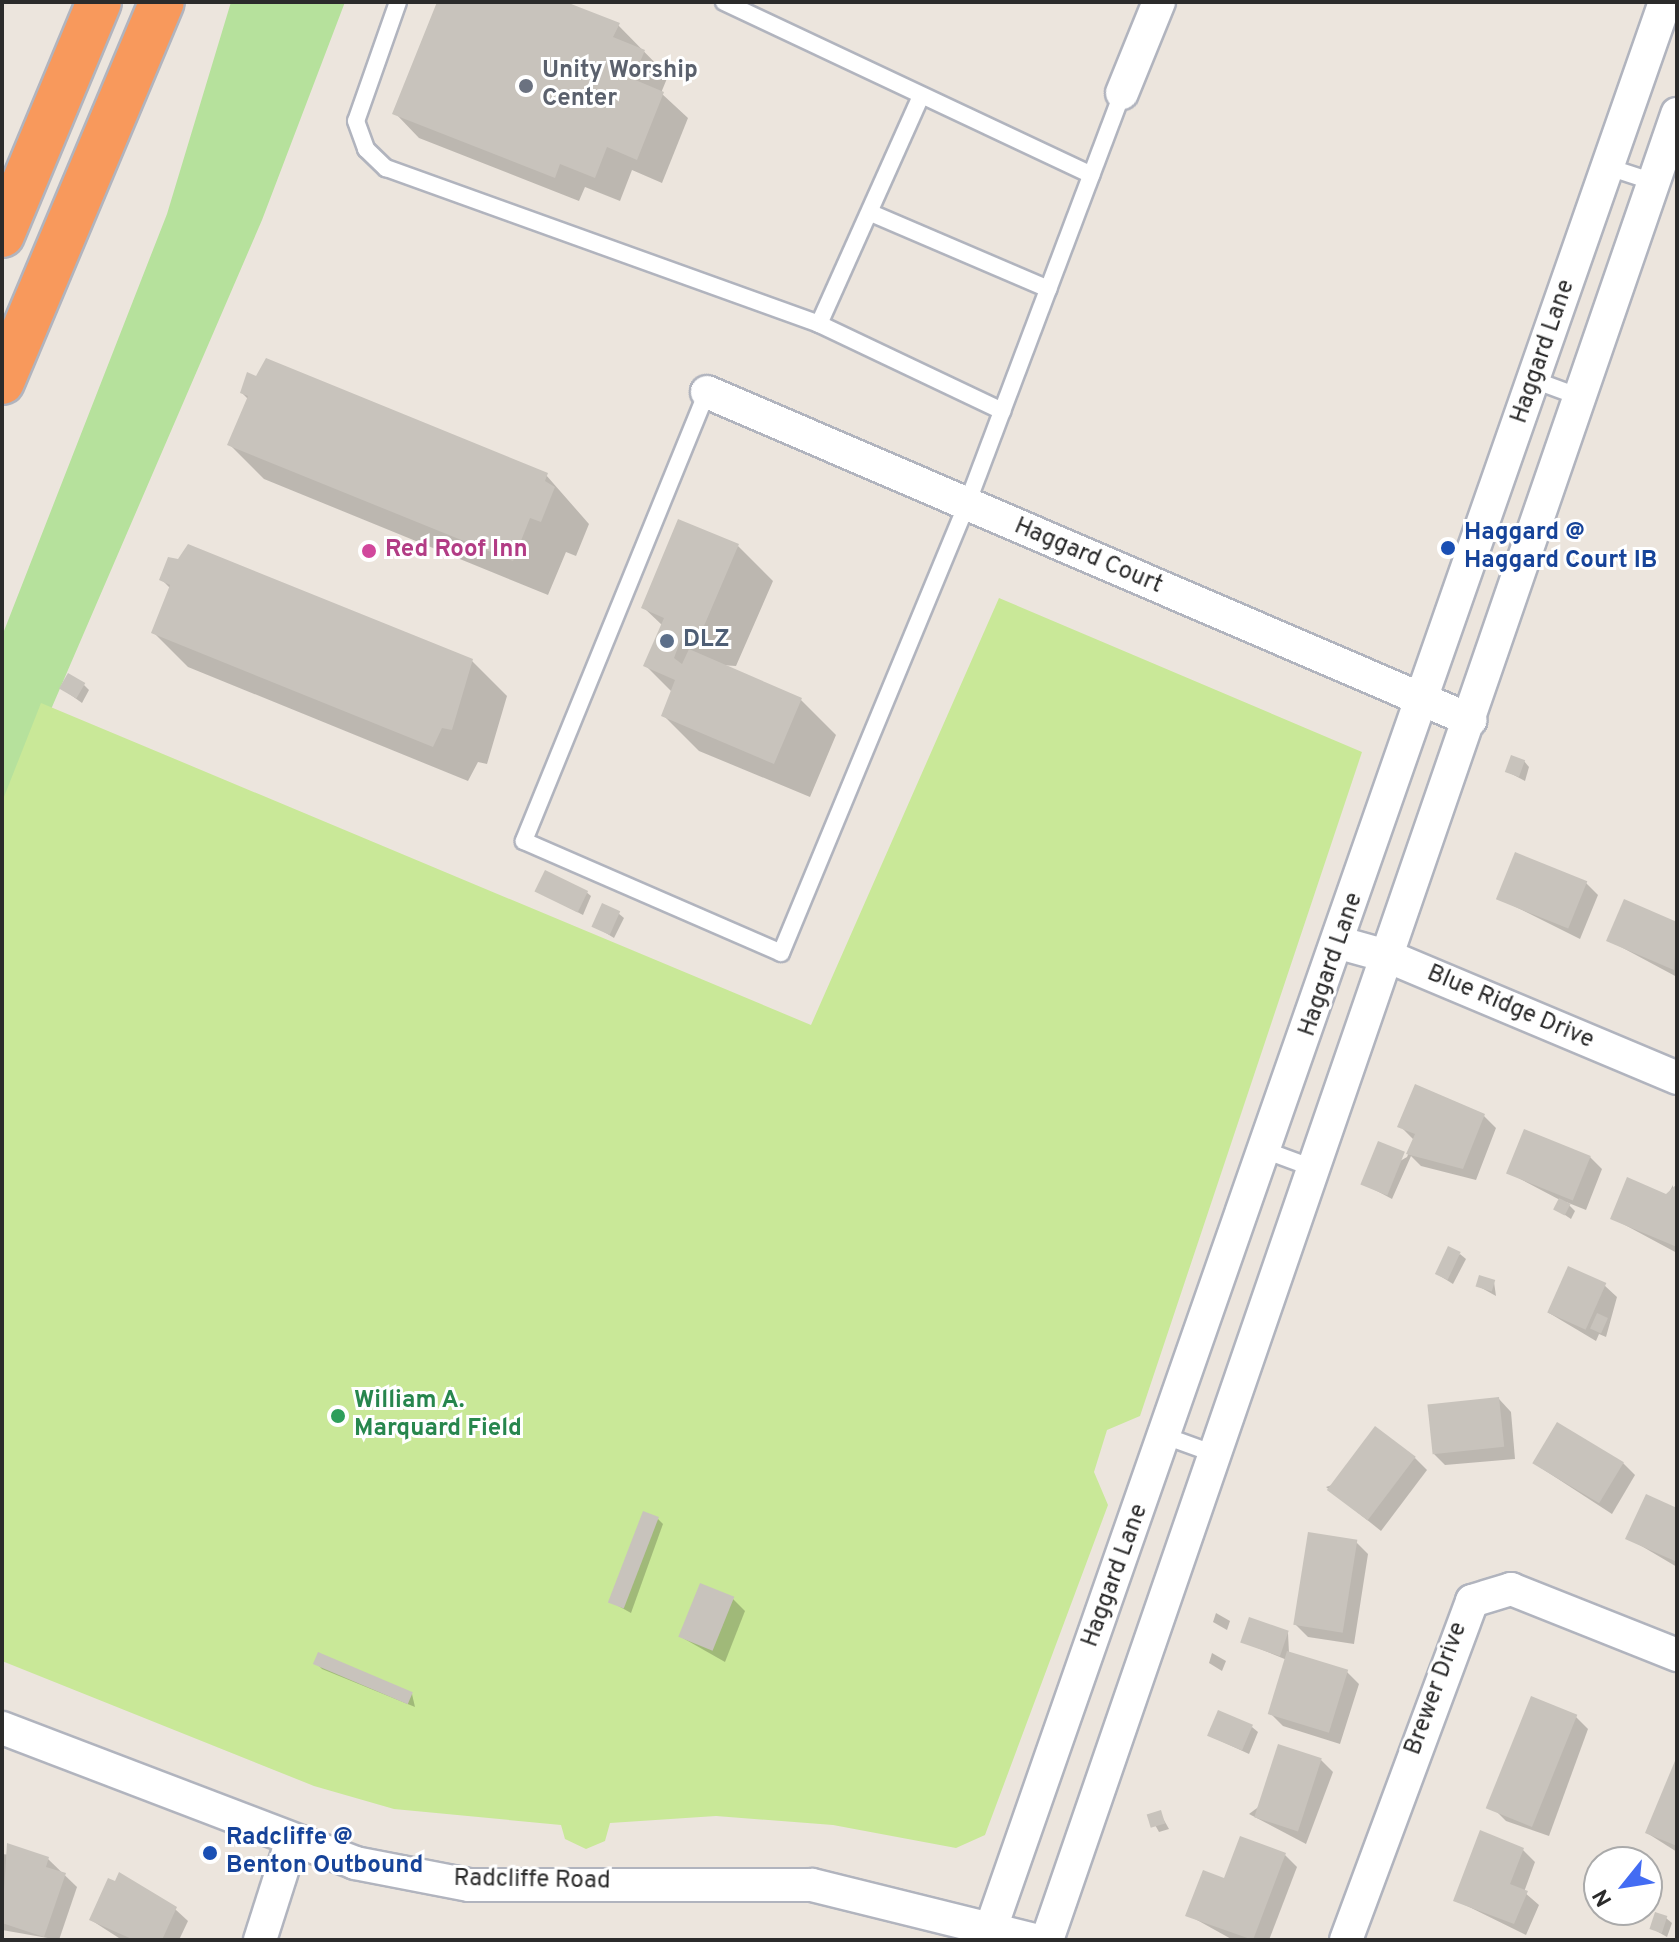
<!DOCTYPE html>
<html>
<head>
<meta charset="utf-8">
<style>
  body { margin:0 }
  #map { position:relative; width:1679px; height:1942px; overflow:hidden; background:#ece5dd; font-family:Overpass,sans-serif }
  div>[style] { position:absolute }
  .green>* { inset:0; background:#b6e19c }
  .pitch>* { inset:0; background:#c9e898 }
  .shadow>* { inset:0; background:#0003 }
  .building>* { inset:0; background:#c8c3bc; transform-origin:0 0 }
  .roads { filter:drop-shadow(2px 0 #b1b4be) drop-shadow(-2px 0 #b1b4be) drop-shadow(0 2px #b1b4be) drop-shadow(0 -2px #b1b4be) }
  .service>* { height:16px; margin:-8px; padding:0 8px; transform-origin:8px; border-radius:8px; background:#fff }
  .minor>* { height:32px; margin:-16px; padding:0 16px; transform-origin:16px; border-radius:16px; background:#fff }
  .motorway>* { height:44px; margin:-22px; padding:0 22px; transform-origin:22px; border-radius:22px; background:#f8995c }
  .dots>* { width:22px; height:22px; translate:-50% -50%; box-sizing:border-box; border:4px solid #fff; border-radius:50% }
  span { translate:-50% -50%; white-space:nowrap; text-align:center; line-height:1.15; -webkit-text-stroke:6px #fff; paint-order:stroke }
  .worship-label { font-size:24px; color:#5b616d; font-weight:700 }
  .left { translate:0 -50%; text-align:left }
  .street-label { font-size:24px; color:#2b2b2b }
  .transit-label { font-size:24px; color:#164399; font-weight:700 }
  .hotel-label { font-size:24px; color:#b23c85; font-weight:700 }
  .service-label { font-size:24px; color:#4e5e75; font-weight:700 }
  .leisure-label { font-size:24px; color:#27864d; font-weight:700 }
  .frame { position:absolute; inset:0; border:4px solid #2b2b2b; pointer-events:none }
  .north { position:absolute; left:1583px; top:1846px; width:80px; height:80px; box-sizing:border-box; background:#fff; border:2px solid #aaa; border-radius:50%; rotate:240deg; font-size:22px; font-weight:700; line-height:32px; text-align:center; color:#2b2b2b }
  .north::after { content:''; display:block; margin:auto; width:28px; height:36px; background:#436cf3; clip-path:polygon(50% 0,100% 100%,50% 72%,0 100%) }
</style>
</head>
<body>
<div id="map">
  <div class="green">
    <div style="clip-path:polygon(231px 2px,345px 2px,262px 220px,2px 823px,2px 636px,167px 214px)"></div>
  </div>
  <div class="pitch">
    <div style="clip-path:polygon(999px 598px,1362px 752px,1140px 1416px,1107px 1430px,1094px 1472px,1108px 1505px,985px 1835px,956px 1848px,833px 1825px,716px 1816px,610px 1823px,605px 1841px,586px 1849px,565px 1839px,561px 1825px,394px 1809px,314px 1786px,2px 1661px,2px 802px,41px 703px,811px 1025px)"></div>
  </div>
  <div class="shadow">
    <div style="clip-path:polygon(439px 2px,561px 2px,618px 25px,668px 76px,661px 93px,688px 118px,662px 183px,632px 170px,620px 201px,585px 187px,579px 201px,419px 138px,395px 113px)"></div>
    <div style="clip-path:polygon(242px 393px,546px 475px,589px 524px,576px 556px,566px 552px,548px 595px,264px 479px,229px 444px,249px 400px)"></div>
    <div style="clip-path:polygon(738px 546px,773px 581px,736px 666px,720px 665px,801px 700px,836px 735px,810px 797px,699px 751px,664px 716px,672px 692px,646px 666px,663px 626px,643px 607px)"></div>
    <div style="clip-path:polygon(162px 580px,472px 661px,507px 696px,487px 764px,478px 762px,468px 781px,188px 667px,153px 632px,171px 589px)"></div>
    <div style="clip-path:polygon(84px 685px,89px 690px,82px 703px,61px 688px)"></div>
    <div style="clip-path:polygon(1524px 761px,1529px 767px,1525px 781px,1508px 772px)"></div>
    <div style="clip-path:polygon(1586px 883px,1598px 895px,1580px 939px,1498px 898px)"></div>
    <div style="clip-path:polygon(537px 891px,585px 891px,591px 896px,583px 915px)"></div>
    <div style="clip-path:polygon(1625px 902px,1677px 924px,1677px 977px,1608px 940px)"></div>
    <div style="clip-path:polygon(618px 913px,624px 918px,614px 938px,593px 925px)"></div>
    <div style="clip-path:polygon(1484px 1116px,1496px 1128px,1476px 1180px,1421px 1166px,1411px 1156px,1392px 1199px,1362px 1183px,1407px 1157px,1414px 1140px,1400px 1126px)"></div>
    <div style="clip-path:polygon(1590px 1157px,1602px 1169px,1586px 1210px,1566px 1202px,1575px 1211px,1571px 1219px,1556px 1209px,1560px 1200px,1509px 1173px)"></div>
    <div style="clip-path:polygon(1673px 1185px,1677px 1253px,1612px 1218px,1667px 1196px)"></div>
    <div style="clip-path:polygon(1460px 1254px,1466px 1259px,1453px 1284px,1437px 1274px)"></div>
    <div style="clip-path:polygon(1494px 1282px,1496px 1296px,1478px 1286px)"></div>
    <div style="clip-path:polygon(1604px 1285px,1617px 1297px,1606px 1337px,1599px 1334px,1596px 1341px,1549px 1313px)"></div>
    <div style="clip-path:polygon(1499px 1399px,1511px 1412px,1515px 1459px,1445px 1465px,1433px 1453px)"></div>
    <div style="clip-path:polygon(1415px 1458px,1427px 1470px,1381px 1531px,1326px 1487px)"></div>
    <div style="clip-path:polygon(1623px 1463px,1635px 1475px,1612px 1514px,1535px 1464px)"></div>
    <div style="clip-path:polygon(1677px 1510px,1677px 1567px,1628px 1538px)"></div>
    <div style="clip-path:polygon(657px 1518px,663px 1524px,631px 1613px,613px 1603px)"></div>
    <div style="clip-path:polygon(1356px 1542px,1368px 1554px,1354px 1644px,1308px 1637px,1296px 1625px)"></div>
    <div style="clip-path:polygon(733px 1599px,745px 1611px,725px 1662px,681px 1637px)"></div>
    <div style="clip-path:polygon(1216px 1613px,1230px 1621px,1227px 1630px,1213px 1622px)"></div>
    <div style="clip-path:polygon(1288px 1633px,1289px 1653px,1347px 1672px,1359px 1684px,1340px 1744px,1283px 1726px,1270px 1713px,1287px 1660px,1243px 1642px)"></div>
    <div style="clip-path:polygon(1212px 1653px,1226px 1661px,1222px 1671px,1209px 1663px)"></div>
    <div style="clip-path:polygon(316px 1663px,412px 1694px,415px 1707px,322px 1669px)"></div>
    <div style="clip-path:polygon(1576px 1717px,1588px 1729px,1549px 1836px,1506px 1821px,1494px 1809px)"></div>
    <div style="clip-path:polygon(1252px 1727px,1258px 1732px,1249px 1754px,1210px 1736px)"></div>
    <div style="clip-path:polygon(1321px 1760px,1333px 1772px,1306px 1844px,1249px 1814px)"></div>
    <div style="clip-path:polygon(1677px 1761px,1677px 1852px,1647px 1833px)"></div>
    <div style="clip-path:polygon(1160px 1813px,1169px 1829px,1159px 1832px,1150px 1816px)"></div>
    <div style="clip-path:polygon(1522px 1849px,1535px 1862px,1524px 1892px,1539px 1905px,1526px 1935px,1455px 1900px)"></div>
    <div style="clip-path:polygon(2px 1854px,48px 1859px,77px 1887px,59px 1940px,2px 1930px)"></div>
    <div style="clip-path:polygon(1285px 1855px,1297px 1867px,1269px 1940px,1233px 1940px,1188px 1915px)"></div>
    <div style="clip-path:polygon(175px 1909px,188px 1921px,179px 1940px,122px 1940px,91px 1920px)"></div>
    <div style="clip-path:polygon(1666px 1918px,1672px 1923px,1667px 1937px,1651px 1928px)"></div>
  </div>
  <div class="building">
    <div style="clip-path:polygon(437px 2px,566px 2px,620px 23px,613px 37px,645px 50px,633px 79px,664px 92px,637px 160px,607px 147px,595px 178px,560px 164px,555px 178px,392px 114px)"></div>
    <div style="clip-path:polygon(266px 358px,548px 473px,545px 481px,555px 487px,541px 522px,530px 518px,513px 561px,227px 445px,248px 396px,240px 393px,247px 372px,256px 376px)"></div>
    <div style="clip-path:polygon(678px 519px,739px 544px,701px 633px,685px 629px,674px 658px,682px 664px,689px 649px,802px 698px,774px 764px,661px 716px,675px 680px,643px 666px,664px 618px,641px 608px)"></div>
    <div style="clip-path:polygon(188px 544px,473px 659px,452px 730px,442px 728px,433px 747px,151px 633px,170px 585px,159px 580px,168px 557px,178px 559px)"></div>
    <div style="left:68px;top:673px;width:20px;height:18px;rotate:30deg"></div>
    <div style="left:1511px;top:755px;width:15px;height:18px;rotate:20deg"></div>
    <div style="left:1515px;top:852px;width:78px;height:51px;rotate:22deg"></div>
    <div style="left:545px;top:870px;width:48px;height:24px;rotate:26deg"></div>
    <div style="clip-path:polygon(1624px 899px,1677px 922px,1674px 970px,1606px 941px)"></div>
    <div style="left:602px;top:903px;width:20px;height:26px;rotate:24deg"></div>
    <div style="clip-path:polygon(1415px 1084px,1485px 1114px,1463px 1169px,1406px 1154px,1415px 1134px,1397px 1127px)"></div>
    <div style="left:1524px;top:1129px;width:72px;height:48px;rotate:22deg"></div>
    <div style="left:1378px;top:1141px;width:29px;height:47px;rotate:22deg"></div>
    <div style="clip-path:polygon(1627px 1177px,1666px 1194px,1677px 1184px,1677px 1247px,1610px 1219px)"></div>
    <div style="left:1559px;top:1198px;width:13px;height:13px;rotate:27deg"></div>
    <div style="left:1448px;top:1246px;width:14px;height:31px;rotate:25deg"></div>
    <div style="left:1568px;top:1266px;width:42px;height:51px;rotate:24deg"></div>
    <div style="left:1479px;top:1275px;width:17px;height:12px;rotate:17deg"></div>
    <div style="left:1597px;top:1313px;width:12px;height:17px;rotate:24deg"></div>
    <div style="left:1499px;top:1397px;width:50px;height:72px;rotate:84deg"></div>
    <div style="left:1557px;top:1422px;width:78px;height:48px;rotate:31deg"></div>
    <div style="left:1375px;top:1426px;width:51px;height:80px;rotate:37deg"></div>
    <div style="clip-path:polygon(1646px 1494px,1677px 1508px,1677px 1562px,1625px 1539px)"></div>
    <div style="left:643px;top:1511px;width:17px;height:98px;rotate:21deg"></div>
    <div style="left:1308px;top:1532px;width:50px;height:94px;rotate:9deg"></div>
    <div style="left:700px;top:1583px;width:37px;height:58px;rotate:22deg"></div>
    <div style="left:1249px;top:1617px;width:42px;height:27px;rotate:19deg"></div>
    <div style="left:1287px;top:1651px;width:64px;height:66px;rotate:17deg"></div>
    <div style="left:318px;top:1652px;width:103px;height:13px;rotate:23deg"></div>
    <div style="left:1531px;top:1696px;width:50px;height:121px;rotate:22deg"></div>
    <div style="left:1218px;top:1710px;width:38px;height:28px;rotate:23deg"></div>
    <div style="left:1278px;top:1744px;width:46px;height:77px;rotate:18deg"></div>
    <div style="clip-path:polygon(1677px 1756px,1677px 1846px,1645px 1833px)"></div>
    <div style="left:1161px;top:1810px;width:14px;height:15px;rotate:73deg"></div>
    <div style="clip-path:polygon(1480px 1830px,1524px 1848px,1510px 1884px,1528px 1891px,1514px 1924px,1453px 1901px)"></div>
    <div style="clip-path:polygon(1240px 1836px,1286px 1853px,1253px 1940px,1185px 1916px,1203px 1870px,1224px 1878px)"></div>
    <div style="clip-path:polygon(7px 1843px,49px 1857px,46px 1867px,66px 1873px,44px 1937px,2px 1923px)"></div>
    <div style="clip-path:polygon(119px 1872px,177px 1907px,162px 1940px,134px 1940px,89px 1920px,108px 1878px,115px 1881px)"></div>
    <div style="left:1655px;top:1912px;width:13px;height:18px;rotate:18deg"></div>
  </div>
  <div class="roads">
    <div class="service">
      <div style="left:398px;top:2px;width:126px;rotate:109.4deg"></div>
      <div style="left:356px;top:121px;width:30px;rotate:70deg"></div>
      <div style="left:366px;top:149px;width:28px;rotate:44deg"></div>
      <div style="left:386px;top:168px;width:460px;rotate:19.8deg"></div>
      <div style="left:819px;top:324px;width:203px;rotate:25.4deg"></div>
      <div style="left:724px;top:2px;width:406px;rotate:25.2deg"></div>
      <div style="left:1608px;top:167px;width:48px;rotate:18.1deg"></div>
      <div style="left:871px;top:213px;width:193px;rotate:23.2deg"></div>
      <div style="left:819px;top:324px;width:250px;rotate:-65.9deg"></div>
      <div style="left:1534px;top:380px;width:49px;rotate:20.3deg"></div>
      <div style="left:707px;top:392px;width:485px;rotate:112.2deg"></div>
      <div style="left:524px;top:841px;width:280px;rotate:23.5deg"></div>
      <div style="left:781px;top:953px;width:486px;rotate:-67.5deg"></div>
      <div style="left:967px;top:504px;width:439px;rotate:-69.3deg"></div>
      <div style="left:1267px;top:1151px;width:49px;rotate:20.3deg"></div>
      <div style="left:1165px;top:1436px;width:53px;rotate:19.8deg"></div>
    </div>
    <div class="minor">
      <div style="left:1122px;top:93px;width:98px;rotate:-67.9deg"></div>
      <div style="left:707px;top:392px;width:831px;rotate:23.26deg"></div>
      <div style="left:1340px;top:943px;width:49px;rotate:15.5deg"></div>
      <div style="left:1387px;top:956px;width:315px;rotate:22.8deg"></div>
      <div style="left:2px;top:1728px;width:378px;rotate:20.9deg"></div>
      <div style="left:355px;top:1863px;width:116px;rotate:10.9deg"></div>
      <div style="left:469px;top:1885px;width:343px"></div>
      <div style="left:812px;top:1885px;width:229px;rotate:13.9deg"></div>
      <div style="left:992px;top:1925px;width:2037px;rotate:-70.71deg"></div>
      <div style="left:260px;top:1940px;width:102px;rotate:-72.3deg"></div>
      <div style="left:1047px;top:1940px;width:1932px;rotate:-70.96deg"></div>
      <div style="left:1346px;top:1940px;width:362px;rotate:-69.6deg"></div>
      <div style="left:1472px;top:1601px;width:41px;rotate:-17.1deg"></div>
      <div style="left:1511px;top:1589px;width:179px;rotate:21.7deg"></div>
    </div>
    <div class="motorway">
      <div style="left:2px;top:235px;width:252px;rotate:-67.4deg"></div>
      <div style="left:2px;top:382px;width:412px;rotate:-67.2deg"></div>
    </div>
  </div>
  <div class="dots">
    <div style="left:526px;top:86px;background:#6b7280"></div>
    <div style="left:1448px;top:548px;background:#1a4fb4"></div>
    <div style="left:369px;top:551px;background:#d1479c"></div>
    <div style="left:667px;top:641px;background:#5c6f8a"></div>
    <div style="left:338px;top:1416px;background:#2e9e5b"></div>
    <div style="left:210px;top:1853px;background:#1a4fb4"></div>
  </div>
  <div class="worship-label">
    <span class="left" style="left:542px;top:86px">Unity Worship<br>Center</span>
  </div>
  <div class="street-label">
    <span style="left:1544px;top:352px;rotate:-71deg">Haggard Lane</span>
    <span style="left:1088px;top:557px;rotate:23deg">Haggard Court</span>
    <span style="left:1332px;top:965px;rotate:-71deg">Haggard Lane</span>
    <span style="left:1510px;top:1008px;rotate:23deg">Blue Ridge Drive</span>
    <span style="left:1116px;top:1576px;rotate:-70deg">Haggard Lane</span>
    <span style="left:1437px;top:1689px;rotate:-70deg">Brewer Drive</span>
    <span style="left:532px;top:1881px;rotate:1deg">Radcliffe Road</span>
  </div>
  <div class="transit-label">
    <span class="left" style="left:1464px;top:548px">Haggard @<br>Haggard Court IB</span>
    <span class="left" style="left:226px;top:1853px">Radcliffe @<br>Benton Outbound</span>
  </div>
  <div class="hotel-label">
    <span class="left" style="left:385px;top:551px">Red Roof Inn</span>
  </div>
  <div class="service-label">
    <span class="left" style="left:683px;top:641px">DLZ</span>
  </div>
  <div class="leisure-label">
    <span class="left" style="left:354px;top:1416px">William A.<br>Marquard Field</span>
  </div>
  <div class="frame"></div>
  <div class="north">N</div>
</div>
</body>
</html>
